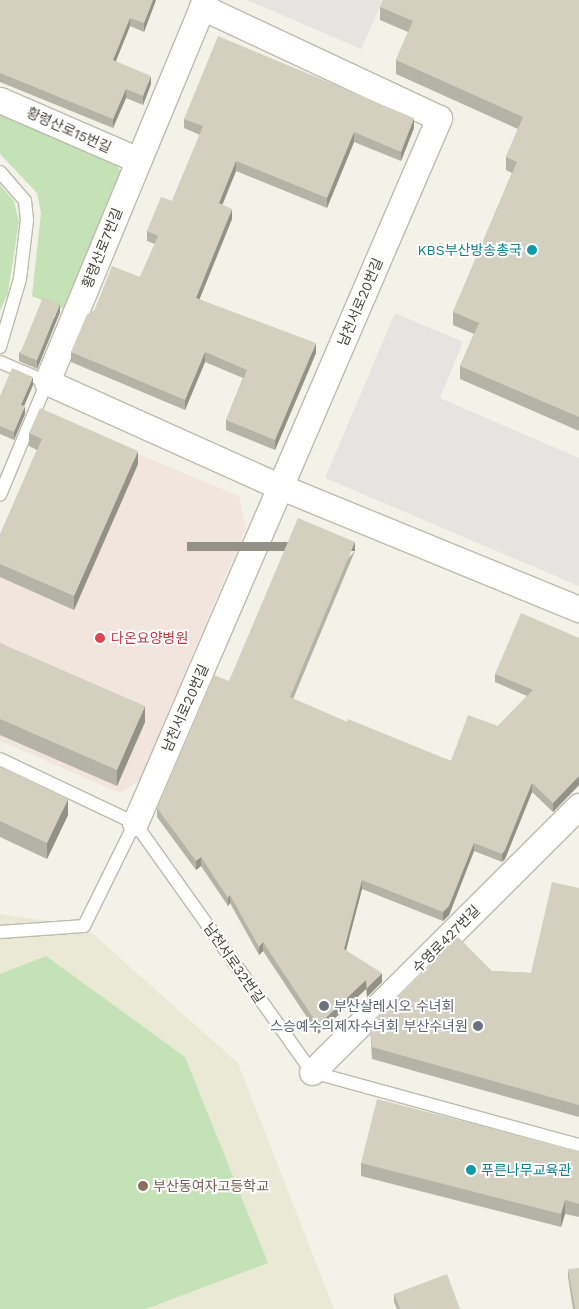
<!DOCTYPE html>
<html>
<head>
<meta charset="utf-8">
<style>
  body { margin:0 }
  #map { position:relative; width:579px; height:1309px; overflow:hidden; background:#f3f2e9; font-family:"Work Sans","Noto Sans KR",sans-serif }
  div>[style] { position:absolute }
  .education>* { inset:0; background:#eae9d5 }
  .medical>* { inset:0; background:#f2e5de }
  .green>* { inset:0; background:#c5e2b7 }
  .parking>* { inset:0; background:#e5e4e0 }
  .roads { filter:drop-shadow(1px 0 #bdbbad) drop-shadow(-1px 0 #bdbbad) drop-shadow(0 1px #bdbbad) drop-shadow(0 -1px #bdbbad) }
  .service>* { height:12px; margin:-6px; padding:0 6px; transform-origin:6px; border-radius:6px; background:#fff }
  .minor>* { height:25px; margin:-12.5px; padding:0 12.5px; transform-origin:12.5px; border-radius:12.5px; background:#fff }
  .wall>* { inset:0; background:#b5b3a5 }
  .shaded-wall>* { inset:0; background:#949286; transform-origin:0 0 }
  .building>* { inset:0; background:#d3d0c0; transform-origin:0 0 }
  .dots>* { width:14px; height:14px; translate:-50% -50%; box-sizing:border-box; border:2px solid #fff; border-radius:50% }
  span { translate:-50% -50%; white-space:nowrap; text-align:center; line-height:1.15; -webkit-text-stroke:4px #fff; paint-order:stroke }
  .street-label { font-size:14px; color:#464338 }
  .culture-label { font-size:14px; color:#0d838f }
  .right { translate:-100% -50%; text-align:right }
  .left { translate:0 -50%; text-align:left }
  .health-label { font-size:14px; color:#be3a42 }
  .worship-label { font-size:14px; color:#5b616d }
  .education-label { font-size:14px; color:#785e54 }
</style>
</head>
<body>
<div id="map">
  <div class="education">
    <div style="clip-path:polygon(0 914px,84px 926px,238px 1063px,334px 1309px,0 1309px)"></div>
  </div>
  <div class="medical">
    <div style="clip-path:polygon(51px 418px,239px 496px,246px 528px,140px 780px,120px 793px,0 741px,0 535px)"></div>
  </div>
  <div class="green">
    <div style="clip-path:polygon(0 106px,114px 154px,122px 177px,63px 309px,32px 296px,41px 213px,37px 193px,0 154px)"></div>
    <div style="clip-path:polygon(0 185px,14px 201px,19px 222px,8px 293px,0 311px)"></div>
    <div style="clip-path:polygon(46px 956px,185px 1057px,268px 1263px,146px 1309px,0 1309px,0 974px)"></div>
  </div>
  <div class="parking">
    <div style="clip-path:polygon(247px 0,383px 0,361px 49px)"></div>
    <div style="clip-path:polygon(395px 313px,463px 342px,440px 398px,579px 458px,579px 586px,325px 478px)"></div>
  </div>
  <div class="roads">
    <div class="service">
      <div style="left:0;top:172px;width:38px;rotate:49deg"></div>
      <div style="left:25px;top:201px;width:19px;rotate:84deg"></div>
      <div style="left:27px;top:220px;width:59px;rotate:96.8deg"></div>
      <div style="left:20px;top:279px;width:71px;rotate:106.4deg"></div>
      <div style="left:0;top:362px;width:51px;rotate:23.1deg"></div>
      <div style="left:47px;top:382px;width:122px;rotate:112.6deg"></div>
      <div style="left:0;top:759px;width:149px;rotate:25.4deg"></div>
      <div style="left:135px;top:823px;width:305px;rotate:54.6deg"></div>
      <div style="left:312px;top:1072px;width:277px;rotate:15.3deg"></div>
      <div style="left:0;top:932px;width:84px;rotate:-4.1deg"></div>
      <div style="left:84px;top:926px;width:115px;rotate:-63.7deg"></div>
    </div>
    <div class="minor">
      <div style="left:205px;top:0;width:413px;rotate:112.5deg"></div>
      <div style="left:47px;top:382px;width:256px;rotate:24.2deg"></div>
      <div style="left:281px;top:487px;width:322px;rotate:22.3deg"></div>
      <div style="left:0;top:100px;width:150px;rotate:23.5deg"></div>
      <div style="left:135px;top:823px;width:768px;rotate:-66.67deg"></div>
      <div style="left:439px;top:118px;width:262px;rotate:-154.9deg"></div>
      <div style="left:312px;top:1072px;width:377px;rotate:-44.9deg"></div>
    </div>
  </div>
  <div class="wall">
    <div style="clip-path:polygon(0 0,156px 0,144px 32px,130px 26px,116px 61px,151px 84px,143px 105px,126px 98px,113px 128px,0 82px)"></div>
    <div style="clip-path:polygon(579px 0,579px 431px,460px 379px,460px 366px,474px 334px,453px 325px,453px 312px,512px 173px,506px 170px,506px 157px,518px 129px,396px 74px,396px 60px,408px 32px,380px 20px,380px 7px)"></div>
    <div style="clip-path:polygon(184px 119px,414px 128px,401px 161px,354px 142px,327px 208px,236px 171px,222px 205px,232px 219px,199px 299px,316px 353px,275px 450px,226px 430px,226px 420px,243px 378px,205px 362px,185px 410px,71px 362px,71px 352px,94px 311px,140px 277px,155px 244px,147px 241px,147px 231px,172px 201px,200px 135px,184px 128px)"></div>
    <div style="clip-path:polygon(60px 312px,37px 369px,19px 361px,19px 353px)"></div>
    <div style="clip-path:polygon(33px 385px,24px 406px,25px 414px,14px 440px,0 434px,0 396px)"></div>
    <div style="clip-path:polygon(29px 433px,138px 464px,74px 610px,0 577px,0 535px,37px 450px,29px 446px)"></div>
    <div style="clip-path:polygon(355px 551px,293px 699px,347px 722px,451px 761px,498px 726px,527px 696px,495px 682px,495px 674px,579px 638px,579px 785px,553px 812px,532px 792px,505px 859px,502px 862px,474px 851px,449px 915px,443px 921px,362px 889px,346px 950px,382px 982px,367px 997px,366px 989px,318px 1034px,263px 951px,259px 955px,230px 903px,228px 906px,201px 866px,196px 870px,157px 817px,157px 808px,229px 681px)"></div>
    <div style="clip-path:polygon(0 643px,145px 722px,117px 786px,0 735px)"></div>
    <div style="clip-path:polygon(0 766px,68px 815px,47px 859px,0 837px)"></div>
    <div style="clip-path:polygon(579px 888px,579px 1117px,372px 1059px,370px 1023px,492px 971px,531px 973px)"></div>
    <div style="clip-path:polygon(579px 1151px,579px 1217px,565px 1214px,561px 1227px,361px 1176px,361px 1163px)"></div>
    <div style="clip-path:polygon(568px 1269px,579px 1309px,573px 1309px,568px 1277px)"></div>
    <div style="clip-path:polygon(394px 1294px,460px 1309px,397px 1309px,394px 1302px)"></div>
  </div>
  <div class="shaded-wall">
    <div style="clip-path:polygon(153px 0,156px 0,144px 32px,144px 23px)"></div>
    <div style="clip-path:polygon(130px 18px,130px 26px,113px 68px,113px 60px)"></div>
    <div style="clip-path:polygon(151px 76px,151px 84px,143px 105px,143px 96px)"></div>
    <div style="clip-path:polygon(126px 89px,126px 98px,113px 128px,113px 119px)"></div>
    <div style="clip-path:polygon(414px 118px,414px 128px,401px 161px,401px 152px)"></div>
    <div style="clip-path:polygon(354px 132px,354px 142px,327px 208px,327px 198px)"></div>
    <div style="clip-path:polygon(236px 161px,236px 171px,219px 213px,219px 203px)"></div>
    <div style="clip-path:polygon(232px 209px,232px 219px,196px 308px,196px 298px)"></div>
    <div style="clip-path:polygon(60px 304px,60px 312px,37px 369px,37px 361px)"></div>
    <div style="clip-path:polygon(316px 343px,316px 353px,275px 450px,275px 440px)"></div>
    <div style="clip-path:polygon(205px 352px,205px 362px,185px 410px,185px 400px)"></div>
    <div style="clip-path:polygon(33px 377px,33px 385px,21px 413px,21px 405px)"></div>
    <div style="clip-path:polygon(25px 406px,25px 414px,14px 440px,14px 432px)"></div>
    <div style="clip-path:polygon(138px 451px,138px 464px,74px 610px,74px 596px)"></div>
    <div style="left:355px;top:542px;width:9px;height:168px;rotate:90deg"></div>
    <div style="clip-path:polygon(145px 706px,145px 722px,117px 786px,117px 770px)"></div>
    <div style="clip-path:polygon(579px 776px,579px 785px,553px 812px,553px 803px)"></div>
    <div style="clip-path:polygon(532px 783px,532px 792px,505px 859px,502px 862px,502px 854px)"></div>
    <div style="clip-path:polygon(68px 799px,68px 815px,47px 859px,47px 843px)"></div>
    <div style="clip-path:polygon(474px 843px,474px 851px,449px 915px,443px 921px,443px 912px)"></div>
    <div style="clip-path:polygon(201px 857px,201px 866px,196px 870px,196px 861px)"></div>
    <div style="clip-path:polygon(362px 880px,362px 889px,344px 958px,344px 949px)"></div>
    <div style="clip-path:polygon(230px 895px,230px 903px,228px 906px,228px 898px)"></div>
    <div style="clip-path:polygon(263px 942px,263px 951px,259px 955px,259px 947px)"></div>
    <div style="clip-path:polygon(382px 973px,382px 982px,367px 997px,367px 988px)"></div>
    <div style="clip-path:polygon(366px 980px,366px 989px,318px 1034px,318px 1025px)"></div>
    <div style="clip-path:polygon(565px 1200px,565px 1214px,561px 1227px,561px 1214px)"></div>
  </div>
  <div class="building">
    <div style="clip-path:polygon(0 0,153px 0,144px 23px,130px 18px,113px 60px,151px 76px,143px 96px,126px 89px,113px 119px,0 73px)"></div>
    <div style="clip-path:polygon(383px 0,579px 0,579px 417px,460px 366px,479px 323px,453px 312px,517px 162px,506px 157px,523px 117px,396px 60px,413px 21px,380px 7px)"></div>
    <div style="clip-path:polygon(218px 36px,414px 118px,401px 152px,354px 132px,327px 198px,236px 161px,219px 203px,232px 209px,196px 298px,316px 343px,275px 440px,226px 420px,247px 370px,205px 352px,185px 400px,71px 352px,87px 314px,94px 311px,112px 266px,140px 277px,158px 236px,147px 231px,161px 197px,172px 201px,203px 126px,184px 119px)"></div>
    <div style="left:43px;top:297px;width:18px;height:61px;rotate:22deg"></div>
    <div style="clip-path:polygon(12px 368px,33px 377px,21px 405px,25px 406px,14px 432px,0 426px,0 396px)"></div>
    <div style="clip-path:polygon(40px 408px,138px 451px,74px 596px,0 564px,0 535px,42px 439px,29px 433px)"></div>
    <div style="clip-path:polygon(298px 518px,355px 542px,290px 697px,347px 722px,348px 719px,451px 761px,468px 715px,498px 726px,533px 690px,495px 674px,521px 613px,579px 638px,579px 776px,553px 803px,532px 783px,505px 850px,502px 854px,474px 843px,449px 906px,443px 912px,362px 880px,344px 949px,382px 973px,367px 988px,366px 980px,318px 1025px,263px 942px,259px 947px,230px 895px,228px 898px,201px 857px,196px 861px,157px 808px,214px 675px,229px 681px)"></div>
    <div style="clip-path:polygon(0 643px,145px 706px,117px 770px,0 719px)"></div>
    <div style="clip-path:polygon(0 766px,68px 799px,47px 843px,0 821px)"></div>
    <div style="clip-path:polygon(552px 882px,579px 888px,579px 1105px,372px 1047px,370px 1023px,457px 936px,492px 971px,531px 973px)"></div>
    <div style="clip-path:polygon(377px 1099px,579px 1151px,579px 1204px,565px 1200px,561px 1214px,361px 1163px)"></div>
    <div style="clip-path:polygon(579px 1268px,579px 1309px,575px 1309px,568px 1269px)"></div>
    <div style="clip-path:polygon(447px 1274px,460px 1309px,400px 1309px,394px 1294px)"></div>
  </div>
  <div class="dots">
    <div style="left:532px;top:250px;background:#0f9aa8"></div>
    <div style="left:100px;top:638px;background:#e0444e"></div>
    <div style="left:324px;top:1006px;background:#6b7280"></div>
    <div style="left:478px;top:1026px;background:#6b7280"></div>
    <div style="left:471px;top:1170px;background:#0f9aa8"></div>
    <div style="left:143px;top:1186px;background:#8d6e63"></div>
  </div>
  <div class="street-label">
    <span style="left:69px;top:130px;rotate:24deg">황령산로15번길</span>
    <span style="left:102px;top:248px;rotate:-68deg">황령산로7번길</span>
    <span style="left:360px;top:302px;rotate:-67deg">남천서로20번길</span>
    <span style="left:185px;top:708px;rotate:-66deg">남천서로20번길</span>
    <span style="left:446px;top:939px;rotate:-45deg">수영로427번길</span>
    <span style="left:234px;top:963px;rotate:55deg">남천서로32번길</span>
  </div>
  <div class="culture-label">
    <span class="right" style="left:522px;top:250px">KBS부산방송총국</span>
    <span class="left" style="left:481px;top:1170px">푸른나무교육관</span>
  </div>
  <div class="health-label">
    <span class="left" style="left:111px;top:638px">다온요양병원</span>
  </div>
  <div class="worship-label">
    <span class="left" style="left:334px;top:1006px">부산살레시오 수녀회</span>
    <span class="right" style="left:468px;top:1026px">스승예수의제자수녀회 부산수녀원</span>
  </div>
  <div class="education-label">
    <span class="left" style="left:153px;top:1186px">부산동여자고등학교</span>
  </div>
</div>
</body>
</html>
